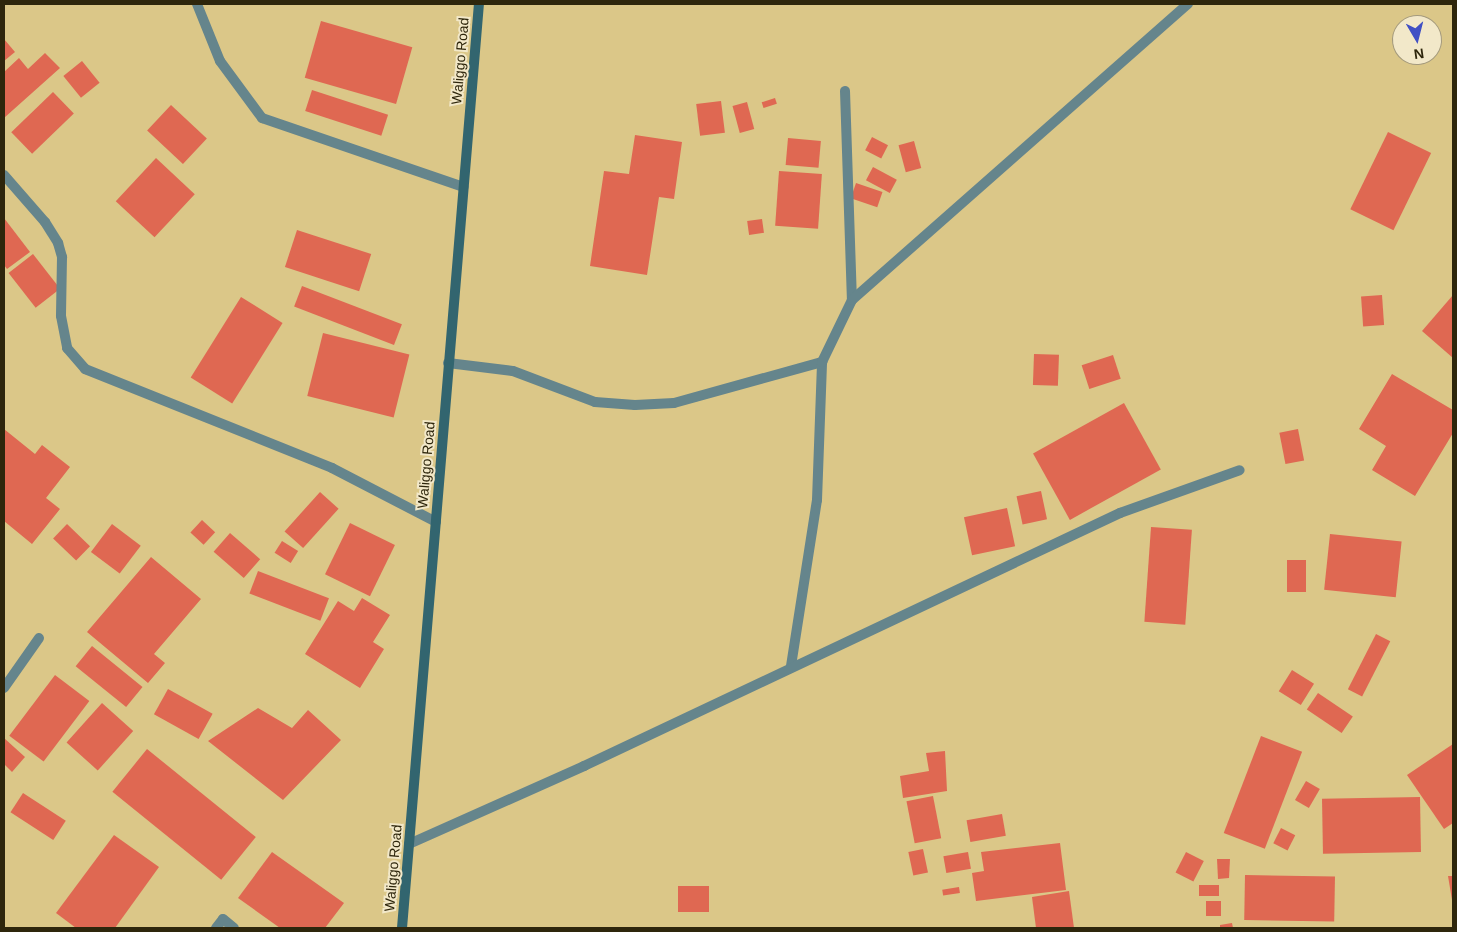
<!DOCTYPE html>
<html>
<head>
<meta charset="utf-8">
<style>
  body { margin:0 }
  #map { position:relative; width:1457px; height:932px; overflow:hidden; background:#dbc788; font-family:Helvetica,sans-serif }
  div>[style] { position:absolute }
  .building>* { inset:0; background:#df6852; transform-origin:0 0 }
  .lane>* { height:10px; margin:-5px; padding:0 5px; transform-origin:5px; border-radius:5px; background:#65858c }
  .street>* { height:10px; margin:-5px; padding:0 5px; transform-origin:5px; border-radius:5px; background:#65858c }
  .secondary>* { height:10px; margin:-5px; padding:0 5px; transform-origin:5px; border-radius:5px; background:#32656f }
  span { translate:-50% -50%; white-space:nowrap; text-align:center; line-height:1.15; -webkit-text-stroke:4px #f2e8c9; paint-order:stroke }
  .street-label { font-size:14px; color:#2e260c }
  .frame { position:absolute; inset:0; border:5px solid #2e260c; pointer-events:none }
  .north { position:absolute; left:1392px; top:15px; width:50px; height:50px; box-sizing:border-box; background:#f2e8c9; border:1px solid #a49a7d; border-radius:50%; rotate:172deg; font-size:14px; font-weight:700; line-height:20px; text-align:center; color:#2e260c }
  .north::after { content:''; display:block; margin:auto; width:18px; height:22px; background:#4150c4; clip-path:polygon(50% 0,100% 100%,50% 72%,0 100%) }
</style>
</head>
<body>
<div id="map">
  <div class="building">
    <div style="left:321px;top:21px;width:95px;height:59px;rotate:16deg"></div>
    <div style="clip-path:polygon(4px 39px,15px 52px,4px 61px)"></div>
    <div style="clip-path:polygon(45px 53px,60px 68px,4px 118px,4px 72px,19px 58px,28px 69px)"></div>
    <div style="left:82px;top:61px;width:28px;height:24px;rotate:51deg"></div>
    <div style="left:312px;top:90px;width:80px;height:22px;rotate:18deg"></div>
    <div style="left:53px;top:92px;width:30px;height:58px;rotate:46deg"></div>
    <div style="left:775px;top:98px;width:6px;height:14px;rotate:72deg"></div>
    <div style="left:721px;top:101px;width:32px;height:25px;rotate:83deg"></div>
    <div style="left:747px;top:102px;width:28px;height:15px;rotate:75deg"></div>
    <div style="left:171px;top:105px;width:49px;height:35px;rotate:43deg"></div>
    <div style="left:1388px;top:132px;width:48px;height:86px;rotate:26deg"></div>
    <div style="clip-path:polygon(635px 135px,682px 142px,674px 199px,659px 197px,647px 275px,590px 266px,604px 171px,629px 174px)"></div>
    <div style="left:872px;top:137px;width:18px;height:15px;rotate:27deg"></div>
    <div style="left:788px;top:138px;width:33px;height:27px;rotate:5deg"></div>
    <div style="left:914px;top:141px;width:28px;height:16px;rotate:75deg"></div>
    <div style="left:156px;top:158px;width:53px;height:59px;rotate:43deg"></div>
    <div style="left:873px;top:167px;width:27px;height:15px;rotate:28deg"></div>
    <div style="left:779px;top:171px;width:43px;height:55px;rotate:4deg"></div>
    <div style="left:856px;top:183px;width:28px;height:16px;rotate:19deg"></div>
    <div style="clip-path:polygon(4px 218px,30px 252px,7px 269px,4px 265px)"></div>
    <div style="left:762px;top:219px;width:14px;height:15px;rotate:82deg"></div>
    <div style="left:297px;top:230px;width:78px;height:39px;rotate:18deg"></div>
    <div style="left:33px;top:254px;width:44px;height:31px;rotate:52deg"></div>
    <div style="left:302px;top:286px;width:107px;height:22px;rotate:21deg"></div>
    <div style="left:1382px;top:295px;width:30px;height:21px;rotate:86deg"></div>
    <div style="clip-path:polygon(1453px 295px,1453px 358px,1422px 331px)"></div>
    <div style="left:241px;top:297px;width:49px;height:95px;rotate:32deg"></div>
    <div style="left:323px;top:333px;width:89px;height:65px;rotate:14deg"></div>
    <div style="left:1034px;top:354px;width:25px;height:31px;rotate:2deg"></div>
    <div style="left:1113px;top:355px;width:25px;height:33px;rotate:72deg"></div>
    <div style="clip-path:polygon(1392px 374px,1453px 410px,1453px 433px,1415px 496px,1372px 470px,1386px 446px,1359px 429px)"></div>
    <div style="left:1124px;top:403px;width:76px;height:104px;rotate:61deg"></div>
    <div style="clip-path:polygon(4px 429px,35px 454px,42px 445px,70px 467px,46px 498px,60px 509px,32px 544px,4px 521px)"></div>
    <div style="left:1298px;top:429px;width:32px;height:19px;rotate:79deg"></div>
    <div style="left:1041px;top:491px;width:29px;height:25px;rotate:78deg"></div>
    <div style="left:320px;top:492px;width:25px;height:53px;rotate:42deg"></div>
    <div style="left:1007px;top:508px;width:39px;height:44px;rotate:78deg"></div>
    <div style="left:202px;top:520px;width:18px;height:17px;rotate:43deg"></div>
    <div style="left:350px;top:523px;width:50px;height:57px;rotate:26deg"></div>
    <div style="left:67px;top:524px;width:32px;height:20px;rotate:44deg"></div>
    <div style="left:112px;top:524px;width:36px;height:35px;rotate:37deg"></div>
    <div style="left:1151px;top:527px;width:41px;height:95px;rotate:4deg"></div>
    <div style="left:230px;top:533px;width:40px;height:25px;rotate:41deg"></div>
    <div style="left:1330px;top:534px;width:72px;height:56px;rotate:6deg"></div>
    <div style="left:282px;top:541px;width:19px;height:14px;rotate:32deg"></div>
    <div style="clip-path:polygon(151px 557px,201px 599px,154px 654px,165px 663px,148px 683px,87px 632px)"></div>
    <div style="left:1287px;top:560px;width:19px;height:32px"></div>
    <div style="left:258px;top:571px;width:76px;height:24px;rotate:21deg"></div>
    <div style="clip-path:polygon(362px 598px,390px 615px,373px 642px,384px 649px,360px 688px,305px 654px,338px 601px,354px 611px)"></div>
    <div style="left:1376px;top:634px;width:16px;height:62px;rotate:27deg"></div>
    <div style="left:92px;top:646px;width:65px;height:26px;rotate:39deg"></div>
    <div style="left:1292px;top:670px;width:26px;height:25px;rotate:32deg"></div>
    <div style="left:55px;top:675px;width:43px;height:76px;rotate:37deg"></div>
    <div style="left:168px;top:689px;width:51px;height:29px;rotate:29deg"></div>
    <div style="left:1318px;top:693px;width:42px;height:20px;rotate:34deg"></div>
    <div style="left:102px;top:703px;width:42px;height:53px;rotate:42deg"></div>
    <div style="clip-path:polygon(258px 708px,292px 728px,308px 710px,341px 740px,283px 800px,208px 741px)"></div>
    <div style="left:1261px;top:736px;width:44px;height:104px;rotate:21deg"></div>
    <div style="clip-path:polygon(4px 738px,25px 757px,12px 772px,4px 764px)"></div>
    <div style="clip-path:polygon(1453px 744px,1453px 823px,1444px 829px,1407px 775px)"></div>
    <div style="left:147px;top:749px;width:140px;height:55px;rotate:39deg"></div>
    <div style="clip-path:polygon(945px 751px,947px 791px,903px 798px,900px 776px,929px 771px,926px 753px)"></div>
    <div style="left:1306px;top:781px;width:16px;height:22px;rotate:30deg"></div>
    <div style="left:23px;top:793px;width:51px;height:23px;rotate:33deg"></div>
    <div style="left:933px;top:796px;width:43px;height:27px;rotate:79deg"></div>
    <div style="left:1420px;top:797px;width:55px;height:98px;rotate:89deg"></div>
    <div style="left:1002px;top:814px;width:22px;height:36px;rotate:80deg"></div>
    <div style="left:1281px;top:828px;width:16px;height:17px;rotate:27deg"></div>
    <div style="clip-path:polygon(114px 835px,159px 867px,115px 928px,76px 928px,56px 913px)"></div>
    <div style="clip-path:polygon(1060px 843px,1066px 890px,976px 901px,972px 873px,984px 871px,981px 852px)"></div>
    <div style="left:923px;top:849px;width:24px;height:15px;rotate:78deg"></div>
    <div style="clip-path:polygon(272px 852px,344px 903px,325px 928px,280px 928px,238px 898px)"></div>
    <div style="left:968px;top:852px;width:17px;height:25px;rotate:80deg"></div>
    <div style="left:1186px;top:852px;width:20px;height:23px;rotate:27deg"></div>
    <div style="clip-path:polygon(1217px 859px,1230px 859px,1229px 878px,1218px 879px)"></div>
    <div style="left:1245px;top:875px;width:90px;height:45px;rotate:1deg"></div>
    <div style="clip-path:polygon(1448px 876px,1453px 876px,1453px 900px,1452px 900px)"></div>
    <div style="left:1199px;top:885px;width:20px;height:11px"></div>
    <div style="left:709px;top:886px;width:26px;height:31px;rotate:90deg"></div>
    <div style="left:959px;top:887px;width:6px;height:17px;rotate:81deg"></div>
    <div style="clip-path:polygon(1069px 891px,1074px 928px,1036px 928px,1032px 897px)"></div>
    <div style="left:1206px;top:901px;width:15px;height:15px"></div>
    <div style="clip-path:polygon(1232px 923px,1233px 928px,1220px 928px,1220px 925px)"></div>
  </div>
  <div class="lane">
    <div style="left:4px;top:688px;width:61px;rotate:-55deg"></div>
    <div style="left:216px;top:928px;width:11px;rotate:-52deg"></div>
    <div style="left:223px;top:919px;width:14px;rotate:39deg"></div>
  </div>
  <div class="street">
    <div style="left:197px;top:4px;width:61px;rotate:68deg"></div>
    <div style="left:220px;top:61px;width:71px;rotate:53.6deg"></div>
    <div style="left:262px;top:118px;width:213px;rotate:18.9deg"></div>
    <div style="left:845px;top:91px;width:209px;rotate:88.1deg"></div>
    <div style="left:4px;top:175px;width:62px;rotate:48.9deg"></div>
    <div style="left:45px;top:222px;width:25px;rotate:58deg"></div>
    <div style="left:58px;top:243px;width:15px;rotate:74deg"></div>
    <div style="left:62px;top:257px;width:59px;rotate:91deg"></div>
    <div style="left:61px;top:316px;width:33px;rotate:79deg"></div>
    <div style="left:67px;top:348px;width:28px;rotate:49deg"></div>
    <div style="left:85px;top:369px;width:266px;rotate:21.8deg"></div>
    <div style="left:332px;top:468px;width:117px;rotate:27.4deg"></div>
    <div style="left:448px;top:363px;width:65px;rotate:7deg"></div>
    <div style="left:513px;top:371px;width:88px;rotate:20.7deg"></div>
    <div style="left:595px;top:402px;width:40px;rotate:4.3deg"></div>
    <div style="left:635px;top:405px;width:39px;rotate:-3deg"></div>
    <div style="left:674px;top:403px;width:154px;rotate:-15.5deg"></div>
    <div style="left:791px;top:666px;width:168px;rotate:-81.1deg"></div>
    <div style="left:817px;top:500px;width:138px;rotate:-87.9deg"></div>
    <div style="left:822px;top:362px;width:69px;rotate:-64.2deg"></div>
    <div style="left:852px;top:300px;width:448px;rotate:-41.4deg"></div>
    <div style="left:409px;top:844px;width:192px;rotate:-24deg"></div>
    <div style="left:584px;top:766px;width:593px;rotate:-25.27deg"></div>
    <div style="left:1120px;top:513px;width:127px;rotate:-19.7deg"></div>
  </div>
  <div class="secondary">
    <div style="left:402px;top:928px;width:927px;rotate:-85.24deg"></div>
  </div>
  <div class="street-label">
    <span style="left:460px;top:61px;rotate:-85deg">Waliggo Road</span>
    <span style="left:426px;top:465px;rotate:-85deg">Waliggo Road</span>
    <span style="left:393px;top:868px;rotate:-85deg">Waliggo Road</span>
  </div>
  <div class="frame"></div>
  <div class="north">N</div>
</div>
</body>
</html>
